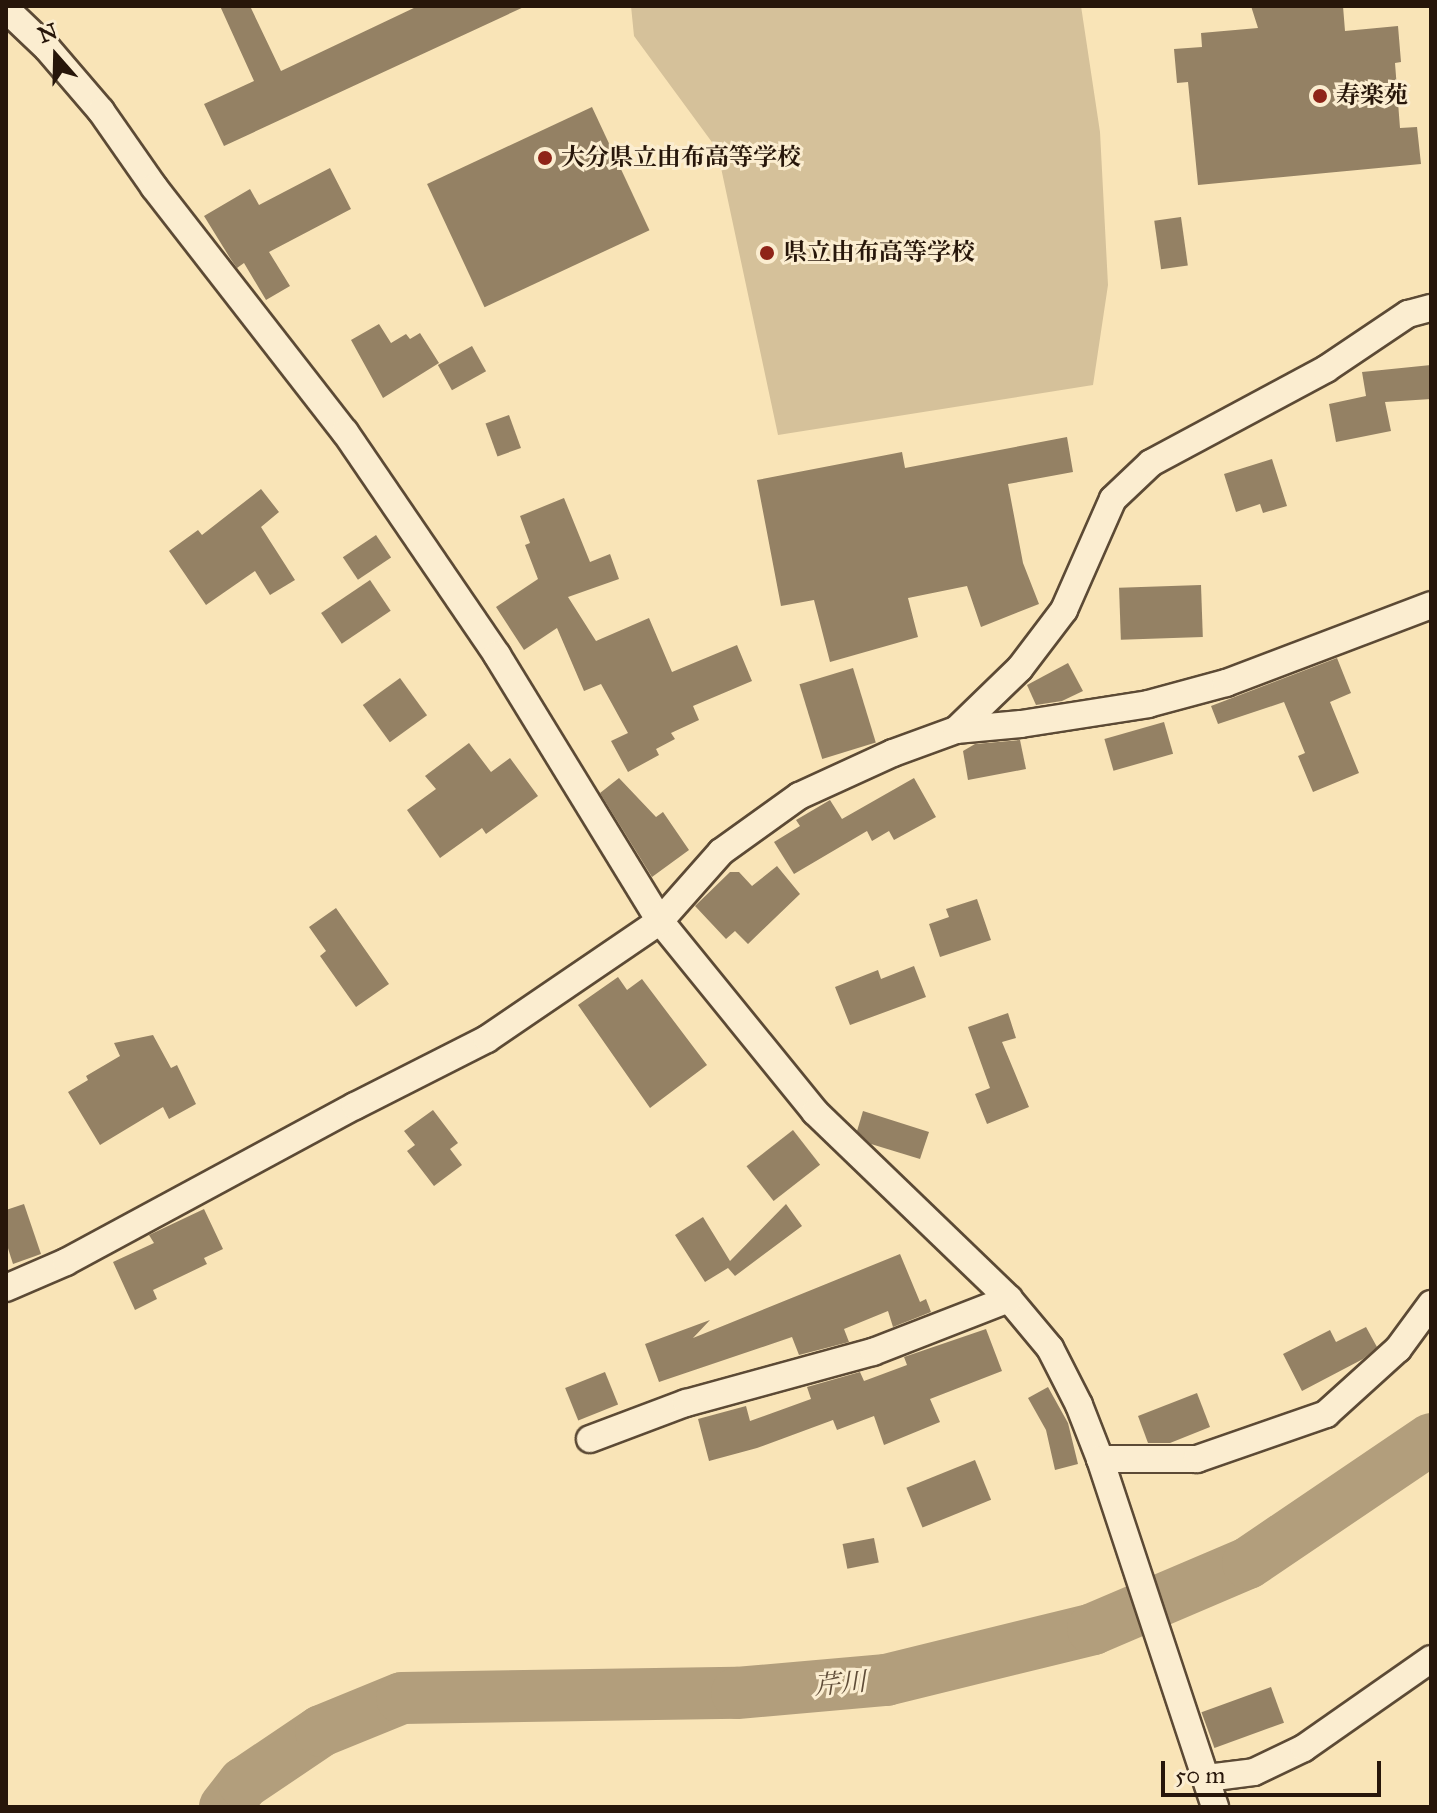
<!DOCTYPE html>
<html>
<head>
<meta charset="utf-8">
<style>
  body { margin:0 }
  #map { position:relative; width:1437px; height:1813px; overflow:hidden; background:#f9e4b7; font-family:"IM FELL Great Primer","Noto Serif JP",serif }
  div>[style] { position:absolute }
  .green>* { inset:0; background:#d5c19a }
  .river>* { height:52px; margin:-26px; padding:0 26px; transform-origin:26px; border-radius:26px; background:#b29e7c }
  .building>* { inset:0; background:#948164; transform-origin:0 0 }
  .roads { filter:drop-shadow(2px 0 #5c4a35) drop-shadow(-2px 0 #5c4a35) drop-shadow(0 2px #5c4a35) drop-shadow(0 -2px #5c4a35) }
  .minor>* { height:26px; margin:-13px; padding:0 13px; transform-origin:13px; border-radius:13px; background:#fbedd0 }
  .dots>* { width:22px; height:22px; translate:-50% -50%; box-sizing:border-box; border:4px solid #fbedd0; border-radius:50% }
  span { translate:-50% -50%; white-space:nowrap; text-align:center; line-height:1.15; -webkit-text-stroke:6px #fbedd0; paint-order:stroke }
  .poi-label { font-size:24px; color:#27160a; font-weight:700 }
  .left { translate:0 -50%; text-align:left }
  .water-label { font-size:26px; color:#5f4c38; font-style:italic }
  .frame { position:absolute; inset:0; border:8px solid #27160a; pointer-events:none }
  .north { position:absolute; left:16px; top:16px; width:80px; height:80px; -webkit-text-stroke:6px #fbedd0; paint-order:stroke; rotate:340deg; font-size:22px; font-weight:700; line-height:32px; text-align:center; color:#27160a }
  .north::after { content:''; display:block; margin:auto; width:28px; height:36px; background:#27160a; clip-path:polygon(50% 0,100% 100%,50% 72%,0 100%) }
  .scale { position:absolute; left:1161px; top:1761px; width:220px; height:36px; box-sizing:border-box; border:4px solid #27160a; border-top:0; padding-left:10px; font-size:24px; line-height:28px; white-space:nowrap; color:#27160a; -webkit-text-stroke:6px #fbedd0; paint-order:stroke }
</style>
</head>
<body>
<div id="map">
  <div class="green">
    <div style="clip-path:polygon(631px 6px,1081px 6px,1100px 132px,1108px 285px,1093px 385px,778px 435px,717px 149px,634px 36px)"></div>
  </div>
  <div class="river">
    <div style="left:225px;top:1807px;width:31px;rotate:-52deg"></div>
    <div style="left:244px;top:1783px;width:93px;rotate:-34deg"></div>
    <div style="left:321px;top:1731px;width:87px;rotate:-22.2deg"></div>
    <div style="left:402px;top:1698px;width:335px;rotate:-0.9deg"></div>
    <div style="left:737px;top:1693px;width:150px;rotate:-5deg"></div>
    <div style="left:886px;top:1680px;width:213px;rotate:-13.8deg"></div>
    <div style="left:1093px;top:1629px;width:168px;rotate:-23.1deg"></div>
    <div style="left:1248px;top:1563px;width:221px;rotate:-34.1deg"></div>
  </div>
  <div class="building">
    <div style="clip-path:polygon(220px 6px,250px 6px,281px 71px,418px 6px,526px 6px,224px 146px,204px 104px,254px 81px)"></div>
    <div style="clip-path:polygon(1251px 6px,1343px 6px,1345px 31px,1398px 26px,1401px 62px,1395px 63px,1400px 128px,1417px 127px,1421px 164px,1198px 185px,1188px 82px,1177px 83px,1174px 49px,1202px 47px,1201px 33px,1258px 28px)"></div>
    <div style="left:592px;top:107px;width:136px;height:182px;rotate:65deg"></div>
    <div style="clip-path:polygon(330px 168px,351px 209px,269px 252px,290px 286px,266px 300px,244px 263px,237px 268px,230px 258px,204px 216px,250px 189px,259px 205px)"></div>
    <div style="left:1181px;top:217px;width:49px;height:27px;rotate:82deg"></div>
    <div style="clip-path:polygon(379px 324px,391px 343px,406px 334px,410px 339px,420px 333px,439px 363px,383px 398px,351px 340px)"></div>
    <div style="left:472px;top:346px;width:29px;height:39px;rotate:61deg"></div>
    <div style="clip-path:polygon(1431px 365px,1431px 399px,1385px 402px,1391px 431px,1336px 442px,1329px 404px,1366px 396px,1362px 372px)"></div>
    <div style="left:509px;top:415px;width:35px;height:25px;rotate:70deg"></div>
    <div style="clip-path:polygon(1067px 437px,1073px 472px,1008px 484px,1023px 563px,1039px 604px,981px 627px,967px 586px,908px 598px,918px 637px,830px 662px,814px 600px,781px 606px,757px 480px,902px 452px,905px 468px)"></div>
    <div style="clip-path:polygon(1272px 459px,1287px 506px,1263px 513px,1260px 504px,1236px 512px,1224px 474px)"></div>
    <div style="clip-path:polygon(261px 489px,279px 512px,261px 527px,295px 580px,270px 595px,255px 571px,206px 605px,169px 551px,198px 530px,202px 535px)"></div>
    <div style="clip-path:polygon(564px 498px,590px 562px,610px 554px,619px 579px,568px 597px,596px 641px,649px 618px,672px 672px,737px 645px,752px 681px,693px 706px,699px 720px,671px 733px,675px 739px,656px 749px,659px 755px,628px 772px,611px 741px,628px 733px,601px 684px,584px 691px,557px 628px,524px 650px,496px 607px,538px 579px,525px 545px,530px 543px,520px 516px)"></div>
    <div style="left:376px;top:535px;width:27px;height:40px;rotate:56deg"></div>
    <div style="left:370px;top:580px;width:37px;height:59px;rotate:56deg"></div>
    <div style="left:1201px;top:585px;width:52px;height:82px;rotate:88deg"></div>
    <div style="clip-path:polygon(1337px 658px,1351px 693px,1330px 702px,1359px 773px,1313px 792px,1298px 756px,1305px 753px,1284px 702px,1218px 724px,1211px 706px)"></div>
    <div style="clip-path:polygon(1068px 663px,1083px 691px,1062px 701px,1036px 705px,1027px 685px)"></div>
    <div style="left:853px;top:668px;width:78px;height:56px;rotate:73deg"></div>
    <div style="left:400px;top:678px;width:46px;height:46px;rotate:54deg"></div>
    <div style="left:1164px;top:722px;width:33px;height:62px;rotate:74deg"></div>
    <div style="clip-path:polygon(1020px 740px,1026px 769px,968px 780px,963px 751px,975px 744px)"></div>
    <div style="clip-path:polygon(469px 743px,491px 772px,510px 758px,538px 796px,486px 834px,482px 828px,440px 858px,407px 810px,436px 789px,425px 776px)"></div>
    <div style="clip-path:polygon(619px 778px,656px 817px,663px 812px,689px 850px,652px 877px,600px 793px)"></div>
    <div style="clip-path:polygon(914px 778px,936px 817px,894px 840px,889px 831px,872px 841px,867px 831px,794px 874px,774px 842px,800px 826px,796px 820px,830px 800px,842px 819px)"></div>
    <div style="clip-path:polygon(777px 866px,800px 894px,748px 944px,735px 931px,726px 939px,695px 906px,730px 872px,739px 872px,752px 886px)"></div>
    <div style="clip-path:polygon(977px 899px,991px 940px,940px 957px,929px 924px,949px 917px,946px 909px)"></div>
    <div style="clip-path:polygon(336px 908px,389px 984px,356px 1007px,320px 956px,326px 951px,309px 927px)"></div>
    <div style="clip-path:polygon(914px 966px,926px 997px,850px 1025px,835px 987px,878px 970px,881px 979px)"></div>
    <div style="clip-path:polygon(618px 977px,627px 990px,642px 979px,707px 1065px,650px 1108px,578px 1005px)"></div>
    <div style="clip-path:polygon(1008px 1013px,1016px 1038px,1002px 1042px,1029px 1107px,987px 1124px,975px 1094px,990px 1088px,968px 1027px)"></div>
    <div style="clip-path:polygon(153px 1035px,171px 1068px,177px 1065px,196px 1104px,169px 1119px,163px 1107px,100px 1145px,68px 1092px,88px 1080px,86px 1076px,120px 1056px,114px 1043px)"></div>
    <div style="clip-path:polygon(433px 1110px,458px 1143px,450px 1149px,462px 1165px,434px 1186px,407px 1151px,415px 1145px,404px 1131px)"></div>
    <div style="clip-path:polygon(863px 1111px,929px 1132px,920px 1159px,871px 1144px,857px 1131px)"></div>
    <div style="left:793px;top:1130px;width:44px;height:59px;rotate:52deg"></div>
    <div style="clip-path:polygon(24px 1204px,41px 1254px,13px 1264px,6px 1242px,6px 1210px)"></div>
    <div style="clip-path:polygon(786px 1204px,802px 1226px,735px 1276px,728px 1268px,705px 1282px,675px 1235px,703px 1217px,730px 1261px)"></div>
    <div style="clip-path:polygon(204px 1209px,223px 1249px,204px 1258px,207px 1264px,153px 1290px,157px 1299px,135px 1310px,113px 1262px,154px 1243px,149px 1235px)"></div>
    <div style="clip-path:polygon(900px 1254px,920px 1302px,926px 1299px,931px 1312px,893px 1327px,888px 1311px,844px 1329px,849px 1342px,799px 1355px,792px 1337px,659px 1382px,645px 1344px,710px 1320px,693px 1338px)"></div>
    <div style="clip-path:polygon(1366px 1327px,1377px 1347px,1363px 1359px,1302px 1391px,1283px 1354px,1330px 1330px,1336px 1342px)"></div>
    <div style="clip-path:polygon(986px 1329px,1002px 1371px,930px 1399px,940px 1422px,884px 1445px,874px 1416px,837px 1430px,833px 1420px,757px 1448px,709px 1461px,698px 1419px,746px 1406px,750px 1421px,811px 1399px,807px 1387px,860px 1372px,864px 1381px,907px 1365px,904px 1357px)"></div>
    <div style="left:605px;top:1372px;width:35px;height:43px;rotate:68deg"></div>
    <div style="clip-path:polygon(1048px 1387px,1068px 1423px,1078px 1464px,1055px 1470px,1046px 1430px,1028px 1398px)"></div>
    <div style="clip-path:polygon(1197px 1393px,1210px 1427px,1170px 1443px,1148px 1443px,1138px 1416px)"></div>
    <div style="left:975px;top:1460px;width:43px;height:74px;rotate:68deg"></div>
    <div style="left:874px;top:1538px;width:25px;height:32px;rotate:79deg"></div>
    <div style="left:1271px;top:1687px;width:38px;height:74px;rotate:70deg"></div>
  </div>
  <div class="roads">
    <div class="minor">
      <div style="left:6px;top:9px;width:57px;rotate:43.6deg"></div>
      <div style="left:47px;top:48px;width:83px;rotate:49.4deg"></div>
      <div style="left:101px;top:111px;width:93px;rotate:55.1deg"></div>
      <div style="left:154px;top:187px;width:311px;rotate:52.1deg"></div>
      <div style="left:345px;top:432px;width:270px;rotate:55.7deg"></div>
      <div style="left:497px;top:655px;width:312px;rotate:58.5deg"></div>
      <div style="left:660px;top:921px;width:246px;rotate:50.9deg"></div>
      <div style="left:815px;top:1112px;width:269px;rotate:43.9deg"></div>
      <div style="left:1009px;top:1299px;width:64px;rotate:50.1deg"></div>
      <div style="left:1050px;top:1348px;width:64px;rotate:63deg"></div>
      <div style="left:1079px;top:1405px;width:58px;rotate:68.7deg"></div>
      <div style="left:1100px;top:1459px;width:367px;rotate:71.7deg"></div>
      <div style="left:956px;top:730px;width:89px;rotate:-44.1deg"></div>
      <div style="left:1020px;top:668px;width:73px;rotate:-52.8deg"></div>
      <div style="left:1064px;top:610px;width:121px;rotate:-66.2deg"></div>
      <div style="left:1113px;top:499px;width:52px;rotate:-43.5deg"></div>
      <div style="left:1151px;top:463px;width:199px;rotate:-28.2deg"></div>
      <div style="left:1326px;top:369px;width:99px;rotate:-33.9deg"></div>
      <div style="left:1408px;top:314px;width:24px;rotate:-15deg"></div>
      <div style="left:6px;top:1288px;width:65px;rotate:-23.4deg"></div>
      <div style="left:66px;top:1262px;width:328px;rotate:-28.4deg"></div>
      <div style="left:355px;top:1106px;width:148px;rotate:-26.9deg"></div>
      <div style="left:487px;top:1039px;width:209px;rotate:-34.3deg"></div>
      <div style="left:660px;top:921px;width:92px;rotate:-48.5deg"></div>
      <div style="left:721px;top:852px;width:96px;rotate:-35.7deg"></div>
      <div style="left:799px;top:796px;width:103px;rotate:-24.6deg"></div>
      <div style="left:893px;top:753px;width:67px;rotate:-20.1deg"></div>
      <div style="left:956px;top:730px;width:65px;rotate:-5.3deg"></div>
      <div style="left:1021px;top:724px;width:129px;rotate:-8.9deg"></div>
      <div style="left:1148px;top:704px;width:81px;rotate:-15.1deg"></div>
      <div style="left:1226px;top:683px;width:219px;rotate:-20.8deg"></div>
      <div style="left:590px;top:1439px;width:103px;rotate:-20.6deg"></div>
      <div style="left:686px;top:1403px;width:194px;rotate:-15.3deg"></div>
      <div style="left:873px;top:1352px;width:146px;rotate:-21.3deg"></div>
      <div style="left:1100px;top:1459px;width:97px"></div>
      <div style="left:1197px;top:1459px;width:137px;rotate:-19.2deg"></div>
      <div style="left:1326px;top:1414px;width:97px;rotate:-42.1deg"></div>
      <div style="left:1398px;top:1349px;width:56px;rotate:-53.7deg"></div>
      <div style="left:1207px;top:1778px;width:47px;rotate:-7.3deg"></div>
      <div style="left:1254px;top:1772px;width:55px;rotate:-25.6deg"></div>
      <div style="left:1304px;top:1748px;width:155px;rotate:-35deg"></div>
    </div>
  </div>
  <div class="dots">
    <div style="left:1320px;top:96px;background:#8f2418"></div>
    <div style="left:545px;top:158px;background:#8f2418"></div>
    <div style="left:767px;top:253px;background:#8f2418"></div>
  </div>
  <div class="poi-label">
    <span class="left" style="left:1336px;top:96px">寿楽苑</span>
    <span class="left" style="left:561px;top:158px">大分県立由布高等学校</span>
    <span class="left" style="left:783px;top:253px">県立由布高等学校</span>
  </div>
  <div class="water-label">
    <span style="left:840px;top:1684px;rotate:-5deg">芹川</span>
  </div>
  <div class="frame"></div>
  <div class="north">N</div>
  <div class="scale">50 m</div>
</div>
</body>
</html>
